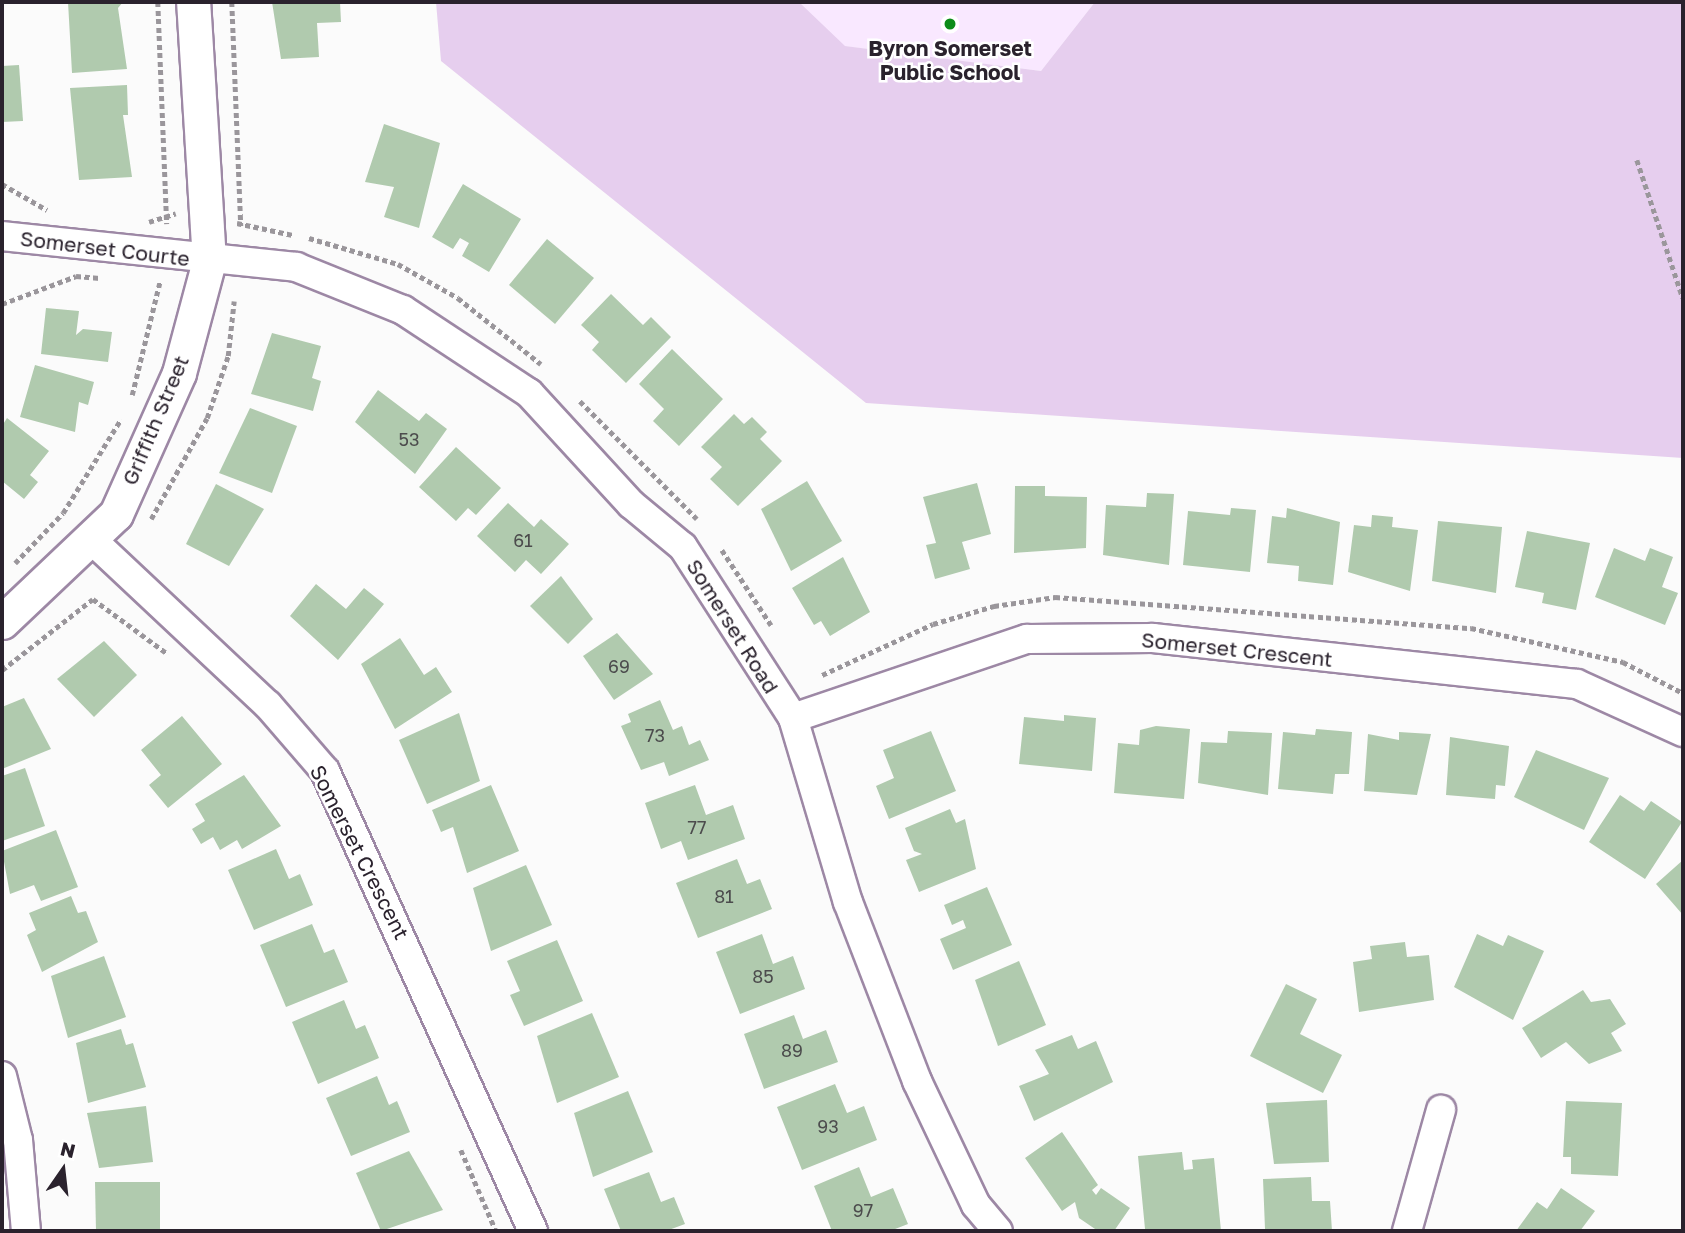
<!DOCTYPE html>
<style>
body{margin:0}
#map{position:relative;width:1685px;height:1233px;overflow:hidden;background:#fbfbfb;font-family:"Golos Text",sans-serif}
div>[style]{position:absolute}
.built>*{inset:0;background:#f9e8ff}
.green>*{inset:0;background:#e6ceee}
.building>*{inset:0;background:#b0caae}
.path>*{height:4.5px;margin-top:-2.25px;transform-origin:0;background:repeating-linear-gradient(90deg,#9a969b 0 5px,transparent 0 8.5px)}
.roads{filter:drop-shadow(2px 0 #9d88a5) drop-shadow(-2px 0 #9d88a5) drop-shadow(0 2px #9d88a5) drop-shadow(0 -2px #9d88a5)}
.minor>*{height:28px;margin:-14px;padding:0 14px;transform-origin:14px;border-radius:14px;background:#fff}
.tertiary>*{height:33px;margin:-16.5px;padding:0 16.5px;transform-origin:16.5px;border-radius:16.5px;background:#fff}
.dots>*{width:19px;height:19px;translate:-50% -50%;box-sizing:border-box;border:4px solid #fff;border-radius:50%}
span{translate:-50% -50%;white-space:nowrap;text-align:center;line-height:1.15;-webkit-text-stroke:5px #fff;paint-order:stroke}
.number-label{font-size:18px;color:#4c4c4d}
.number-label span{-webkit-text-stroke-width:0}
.poi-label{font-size:21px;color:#2a222d;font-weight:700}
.street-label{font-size:21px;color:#2a222d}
.frame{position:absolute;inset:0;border:4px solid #2a222d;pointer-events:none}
.north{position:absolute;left:28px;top:1135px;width:70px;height:70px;-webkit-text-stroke:5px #fff;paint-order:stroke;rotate:14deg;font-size:19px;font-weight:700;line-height:28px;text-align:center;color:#2a222d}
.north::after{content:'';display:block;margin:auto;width:24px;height:32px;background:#2a222d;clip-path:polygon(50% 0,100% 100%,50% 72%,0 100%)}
</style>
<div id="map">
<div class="built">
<div style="clip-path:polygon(799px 2px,1095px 2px,1041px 71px,844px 46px)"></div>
</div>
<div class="green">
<div style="clip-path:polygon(436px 2px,799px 2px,845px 46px,1041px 71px,1095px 2px,1683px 2px,1683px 458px,866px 403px,441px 61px)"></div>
</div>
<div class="building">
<div style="clip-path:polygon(68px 2px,123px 2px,118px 8px,127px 69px,72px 73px)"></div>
<div style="clip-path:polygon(272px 2px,340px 2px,341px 22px,317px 23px,319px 57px,281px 59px)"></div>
<div style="clip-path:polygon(19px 65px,23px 121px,2px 122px,2px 66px)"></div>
<div style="clip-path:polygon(127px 85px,128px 115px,123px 115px,132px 177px,79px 180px,70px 88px)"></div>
<div style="clip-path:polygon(384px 124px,440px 143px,419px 228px,384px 217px,394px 187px,365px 182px)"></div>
<div style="clip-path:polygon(463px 184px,521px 219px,489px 272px,462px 256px,469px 243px,460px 238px,453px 249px,432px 237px)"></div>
<div style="clip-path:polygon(547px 239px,594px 278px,555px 324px,509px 285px)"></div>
<div style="clip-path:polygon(611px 294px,643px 325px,651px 317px,671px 337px,626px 383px,592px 350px,599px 342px,581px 325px)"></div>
<div style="clip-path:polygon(46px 308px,79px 311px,76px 335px,83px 329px,112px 332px,108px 362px,41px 354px)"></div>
<div style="clip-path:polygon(272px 333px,321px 346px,312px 378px,321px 381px,313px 411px,251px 394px)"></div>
<div style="clip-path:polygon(672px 349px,723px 399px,679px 446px,653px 421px,664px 409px,639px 384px)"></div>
<div style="clip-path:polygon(35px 365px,94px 382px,88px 405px,79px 402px,75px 432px,20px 417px)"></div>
<div style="clip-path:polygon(378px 390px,419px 421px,426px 413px,447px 429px,415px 474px,355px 422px)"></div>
<div style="clip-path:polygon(250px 408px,297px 426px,272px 493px,219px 473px)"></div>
<div style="clip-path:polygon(734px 414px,744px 424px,752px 417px,767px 432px,760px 439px,782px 461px,738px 506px,710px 479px,722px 467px,701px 447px)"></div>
<div style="clip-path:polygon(7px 418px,49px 451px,30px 475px,38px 482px,24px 499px,2px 481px,2px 426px)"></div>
<div style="clip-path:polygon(456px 447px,501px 488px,476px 515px,468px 508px,456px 521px,419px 487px)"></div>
<div style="clip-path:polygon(807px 481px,842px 541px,791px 571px,761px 509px)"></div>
<div style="clip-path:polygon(977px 483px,991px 534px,962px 542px,970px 569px,935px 579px,926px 545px,936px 543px,923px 497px)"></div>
<div style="clip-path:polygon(216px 484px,264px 509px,229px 566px,186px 544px)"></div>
<div style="clip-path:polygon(1015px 486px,1045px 486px,1045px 496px,1087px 497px,1086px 548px,1014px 553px)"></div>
<div style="clip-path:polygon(1147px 493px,1174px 494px,1169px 565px,1103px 555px,1106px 505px,1146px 507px)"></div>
<div style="clip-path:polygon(508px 503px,534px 527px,541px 519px,569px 544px,541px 574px,526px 560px,515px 572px,477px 536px)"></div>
<div style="clip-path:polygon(1231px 508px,1256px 510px,1250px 572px,1183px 565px,1188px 511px,1230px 515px)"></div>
<div style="clip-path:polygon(1287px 508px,1340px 522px,1333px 585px,1298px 581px,1299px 566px,1267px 563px,1272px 516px,1286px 518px)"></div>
<div style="clip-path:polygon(1372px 515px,1393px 517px,1392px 527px,1418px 530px,1410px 591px,1348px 572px,1354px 525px,1371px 527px)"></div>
<div style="clip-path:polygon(1438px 521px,1502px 527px,1496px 593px,1432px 581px)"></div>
<div style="clip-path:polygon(1527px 531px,1590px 543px,1576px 610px,1542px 603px,1544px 593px,1515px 587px)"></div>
<div style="clip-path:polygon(1614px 548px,1645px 561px,1650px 548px,1673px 557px,1662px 587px,1678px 593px,1665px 625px,1595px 597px)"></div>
<div style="clip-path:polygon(843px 557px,870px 612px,830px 636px,821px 621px,814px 625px,792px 588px)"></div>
<div style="clip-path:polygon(561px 576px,593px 619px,568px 644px,530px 606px)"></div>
<div style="clip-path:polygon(316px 584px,346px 609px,364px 588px,384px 604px,338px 660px,290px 616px)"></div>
<div style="clip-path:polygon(617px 633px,653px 674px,614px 700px,583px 656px)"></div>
<div style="clip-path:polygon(400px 638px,424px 675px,436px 667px,452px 692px,395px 729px,361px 664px)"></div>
<div style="clip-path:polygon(104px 641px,137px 675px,94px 717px,57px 679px)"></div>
<div style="clip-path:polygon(24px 698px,51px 749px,2px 769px,2px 707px)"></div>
<div style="clip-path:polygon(660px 700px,673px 730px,682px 726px,689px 745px,700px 740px,709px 760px,669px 776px,664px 762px,641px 770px,621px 726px,631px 722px,628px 714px)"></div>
<div style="clip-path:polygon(459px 713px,480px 781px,427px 804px,399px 740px)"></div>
<div style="clip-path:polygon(1064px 715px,1096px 718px,1092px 771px,1019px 764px,1024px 717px,1064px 721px)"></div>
<div style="clip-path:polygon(182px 716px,222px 764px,168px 808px,149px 785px,161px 775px,141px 750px)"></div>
<div style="clip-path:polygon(1156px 726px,1190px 729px,1184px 799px,1114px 793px,1118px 743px,1139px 745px,1140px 730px)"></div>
<div style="clip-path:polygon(1316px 729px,1352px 732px,1349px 774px,1335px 774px,1333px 794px,1278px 789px,1283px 732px,1315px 735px)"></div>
<div style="clip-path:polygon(931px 731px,956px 791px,889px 819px,876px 786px,894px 778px,883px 750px)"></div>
<div style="clip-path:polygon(1228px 731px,1272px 733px,1268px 795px,1198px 783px,1201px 742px,1227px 743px)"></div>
<div style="clip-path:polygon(1399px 732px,1431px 734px,1417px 795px,1364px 791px,1368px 734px,1399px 740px)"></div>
<div style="clip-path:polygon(1450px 737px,1509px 746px,1505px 786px,1496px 785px,1495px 799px,1446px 795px)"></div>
<div style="clip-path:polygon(1536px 750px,1609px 778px,1584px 830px,1514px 797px)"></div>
<div style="clip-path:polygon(25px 768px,45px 826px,2px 841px,2px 776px)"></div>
<div style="clip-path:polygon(244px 775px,281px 826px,242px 849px,237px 840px,220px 850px,213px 837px,201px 844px,192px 829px,205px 821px,195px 804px)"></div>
<div style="clip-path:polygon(491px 785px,519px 851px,467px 873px,453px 827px,441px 832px,432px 810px)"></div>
<div style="clip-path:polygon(695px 785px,706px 815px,733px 805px,745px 839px,688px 860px,681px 841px,661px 849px,645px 803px)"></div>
<div style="clip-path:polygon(1620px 795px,1644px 811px,1651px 801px,1682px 822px,1645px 879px,1589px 842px)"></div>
<div style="clip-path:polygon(950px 809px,956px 823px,965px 819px,976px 869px,919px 892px,906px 860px,922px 854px,914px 851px,905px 828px)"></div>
<div style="clip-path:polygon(56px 830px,78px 887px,41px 901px,34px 885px,10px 894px,2px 851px)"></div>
<div style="clip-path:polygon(276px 849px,289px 879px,300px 874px,313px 905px,254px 930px,228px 870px)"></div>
<div style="clip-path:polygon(737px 859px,747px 884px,760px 879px,772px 909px,698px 938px,676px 883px)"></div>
<div style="clip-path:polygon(1683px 860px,1683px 915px,1656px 884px)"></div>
<div style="clip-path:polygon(526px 865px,552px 925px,491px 951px,473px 888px)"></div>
<div style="clip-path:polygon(987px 887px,1012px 945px,953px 970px,940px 939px,966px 928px,963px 920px,952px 925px,944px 905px)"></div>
<div style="clip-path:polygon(71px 896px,78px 913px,86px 911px,98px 942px,42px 972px,27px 935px,36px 930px,29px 913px)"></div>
<div style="clip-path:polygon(312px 924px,324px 953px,334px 949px,348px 982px,286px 1007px,260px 945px)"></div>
<div style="clip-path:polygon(762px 934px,773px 964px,793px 956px,805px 989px,740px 1014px,716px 952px)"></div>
<div style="clip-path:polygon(1477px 934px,1503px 946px,1508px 935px,1544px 951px,1513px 1020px,1454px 987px)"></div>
<div style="clip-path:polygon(557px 940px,583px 1001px,524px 1026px,510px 995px,520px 991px,507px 961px)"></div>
<div style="clip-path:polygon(1405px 942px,1407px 957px,1429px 955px,1434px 1000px,1359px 1012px,1353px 962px,1372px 959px,1370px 946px)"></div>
<div style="clip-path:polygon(104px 956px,126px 1017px,68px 1038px,51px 976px)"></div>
<div style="clip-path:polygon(1019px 961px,1046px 1025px,998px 1046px,975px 980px)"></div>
<div style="clip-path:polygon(1286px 984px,1317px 999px,1300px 1034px,1342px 1055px,1323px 1093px,1250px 1056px)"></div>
<div style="clip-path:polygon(1583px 990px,1591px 1002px,1610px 999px,1626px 1024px,1611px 1033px,1622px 1051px,1589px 1064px,1566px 1042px,1541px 1058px,1522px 1028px)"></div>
<div style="clip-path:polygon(344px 1000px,356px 1029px,365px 1025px,379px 1058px,318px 1084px,292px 1022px)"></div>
<div style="clip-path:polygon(592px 1013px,619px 1077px,557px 1103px,537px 1036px)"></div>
<div style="clip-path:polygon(794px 1015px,803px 1039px,826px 1030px,838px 1062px,764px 1089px,744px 1034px)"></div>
<div style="clip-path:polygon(121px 1029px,126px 1045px,133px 1043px,146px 1087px,88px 1103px,76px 1043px)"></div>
<div style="clip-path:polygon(1072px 1035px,1078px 1049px,1096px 1041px,1113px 1082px,1034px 1121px,1019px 1086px,1049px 1074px,1035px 1050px)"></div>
<div style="clip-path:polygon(377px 1076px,389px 1105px,397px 1101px,410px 1132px,351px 1156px,326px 1098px)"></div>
<div style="clip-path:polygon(835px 1084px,847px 1113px,864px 1106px,877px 1140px,802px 1170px,777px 1107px)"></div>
<div style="clip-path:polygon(628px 1091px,653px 1152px,593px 1177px,574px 1113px)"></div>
<div style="clip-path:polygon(1327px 1100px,1329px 1162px,1274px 1164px,1266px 1103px)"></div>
<div style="clip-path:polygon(1566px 1101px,1622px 1103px,1618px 1176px,1571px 1174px,1571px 1157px,1563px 1157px)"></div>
<div style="clip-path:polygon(146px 1106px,153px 1162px,99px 1168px,87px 1113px)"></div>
<div style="clip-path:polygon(1062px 1132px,1098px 1185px,1092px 1190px,1096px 1195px,1101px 1188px,1130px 1208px,1114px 1231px,1098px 1231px,1079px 1218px,1075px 1202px,1062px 1211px,1025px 1158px)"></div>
<div style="clip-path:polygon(409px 1151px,443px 1210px,381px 1231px,356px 1173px)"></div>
<div style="clip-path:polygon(1182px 1152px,1184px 1170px,1193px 1169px,1192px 1160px,1214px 1158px,1221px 1231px,1145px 1229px,1138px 1156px)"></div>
<div style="clip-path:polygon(859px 1167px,871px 1197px,893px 1188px,908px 1224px,890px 1231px,832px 1231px,814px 1186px)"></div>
<div style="clip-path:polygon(649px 1172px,661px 1202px,674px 1197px,685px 1224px,666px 1231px,621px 1231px,604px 1189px)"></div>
<div style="clip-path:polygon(1311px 1177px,1312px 1201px,1330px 1201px,1332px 1231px,1265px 1229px,1263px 1179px)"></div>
<div style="clip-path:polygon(95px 1182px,160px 1182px,160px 1231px,96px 1231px)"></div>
<div style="clip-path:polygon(1561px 1188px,1595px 1211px,1580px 1231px,1516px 1231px,1537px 1202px,1547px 1209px)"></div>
</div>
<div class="path">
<div style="left:158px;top:2px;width:222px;rotate:87.7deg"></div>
<div style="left:232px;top:2px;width:224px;rotate:87.7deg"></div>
<div style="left:1637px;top:160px;width:145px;rotate:71.6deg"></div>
<div style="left:2px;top:184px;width:52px;rotate:30deg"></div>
<div style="left:149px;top:222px;width:28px;rotate:-18deg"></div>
<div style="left:237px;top:223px;width:57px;rotate:12.1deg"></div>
<div style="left:309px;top:238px;width:93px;rotate:16.3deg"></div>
<div style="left:398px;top:264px;width:69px;rotate:29.5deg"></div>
<div style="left:458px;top:298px;width:106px;rotate:38.5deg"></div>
<div style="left:2px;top:304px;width:79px;rotate:-20.7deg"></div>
<div style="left:76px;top:276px;width:24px;rotate:5deg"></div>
<div style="left:132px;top:395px;width:117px;rotate:-76.2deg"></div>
<div style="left:580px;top:401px;width:166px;rotate:45.2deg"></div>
<div style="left:151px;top:519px;width:115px;rotate:-61deg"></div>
<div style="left:207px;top:418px;width:65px;rotate:-71.3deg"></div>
<div style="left:228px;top:356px;width:55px;rotate:-83.8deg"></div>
<div style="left:722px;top:550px;width:90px;rotate:56.8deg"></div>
<div style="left:15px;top:563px;width:69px;rotate:-46.2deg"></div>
<div style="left:63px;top:513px;width:110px;rotate:-58.3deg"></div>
<div style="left:2px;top:670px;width:115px;rotate:-38deg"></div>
<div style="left:93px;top:599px;width:93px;rotate:36.3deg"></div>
<div style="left:822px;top:675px;width:122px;rotate:-24.7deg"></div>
<div style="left:933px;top:624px;width:64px;rotate:-16.4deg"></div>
<div style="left:994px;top:606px;width:62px;rotate:-8.4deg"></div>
<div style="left:1055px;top:597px;width:417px;rotate:4.3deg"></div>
<div style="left:1471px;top:628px;width:156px;rotate:12.6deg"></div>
<div style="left:1623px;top:662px;width:68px;rotate:27.3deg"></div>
<div style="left:461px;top:1150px;width:88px;rotate:66.6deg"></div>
</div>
<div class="roads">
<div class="minor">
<div style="left:2px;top:236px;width:296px;rotate:6deg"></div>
<div style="left:296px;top:267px;width:115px;rotate:21.9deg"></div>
<div style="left:403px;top:310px;width:151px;rotate:33.4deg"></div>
<div style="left:529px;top:393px;width:151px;rotate:47.4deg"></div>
<div style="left:631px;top:504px;width:67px;rotate:39.6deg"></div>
<div style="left:683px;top:547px;width:203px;rotate:57.2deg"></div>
<div style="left:793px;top:718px;width:192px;rotate:73.4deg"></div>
<div style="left:848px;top:902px;width:192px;rotate:68.9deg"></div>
<div style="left:917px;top:1081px;width:137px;rotate:64.6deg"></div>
<div style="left:976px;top:1205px;width:34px;rotate:50deg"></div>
<div style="left:91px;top:539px;width:243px;rotate:43.2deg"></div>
<div style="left:268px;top:705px;width:87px;rotate:49.2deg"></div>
<div style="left:325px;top:771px;width:505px;rotate:65.67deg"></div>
<div style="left:793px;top:718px;width:247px;rotate:-18.7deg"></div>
<div style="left:1027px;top:639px;width:126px;rotate:-0.5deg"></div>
<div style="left:1153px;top:638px;width:426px;rotate:6.2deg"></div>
<div style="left:1577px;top:684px;width:116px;rotate:24.4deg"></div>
<div style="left:2px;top:1076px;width:66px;rotate:76deg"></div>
<div style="left:18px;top:1140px;width:91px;rotate:85deg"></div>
<div style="left:1407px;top:1231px;width:126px;rotate:-74.3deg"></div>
</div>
<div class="tertiary">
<div style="left:2px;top:622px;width:157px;rotate:-43.5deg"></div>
<div style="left:116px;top:514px;width:154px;rotate:-65.9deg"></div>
<div style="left:179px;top:373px;width:116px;rotate:-75deg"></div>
<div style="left:209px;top:261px;width:259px;rotate:-93.5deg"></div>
</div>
</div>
<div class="dots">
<div style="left:950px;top:24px;background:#0b8c18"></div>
</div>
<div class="number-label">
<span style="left:409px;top:439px">53</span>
<span style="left:523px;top:540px">61</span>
<span style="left:619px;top:666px">69</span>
<span style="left:655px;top:735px">73</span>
<span style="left:697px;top:827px">77</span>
<span style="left:724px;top:896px">81</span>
<span style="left:763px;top:976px">85</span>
<span style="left:792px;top:1050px">89</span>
<span style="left:828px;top:1126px">93</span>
<span style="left:863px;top:1210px">97</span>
</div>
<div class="poi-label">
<span style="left:950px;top:60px">Byron Somerset<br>Public School</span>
</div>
<div class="street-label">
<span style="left:105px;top:248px;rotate:7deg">Somerset Courte</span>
<span style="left:155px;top:420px;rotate:-67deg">Griffith Street</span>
<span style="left:733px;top:626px;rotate:58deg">Somerset Road</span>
<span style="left:1237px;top:649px;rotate:6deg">Somerset Crescent</span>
<span style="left:360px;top:852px;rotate:63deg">Somerset Crescent</span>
</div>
<div class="frame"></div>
<div class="north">N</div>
</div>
